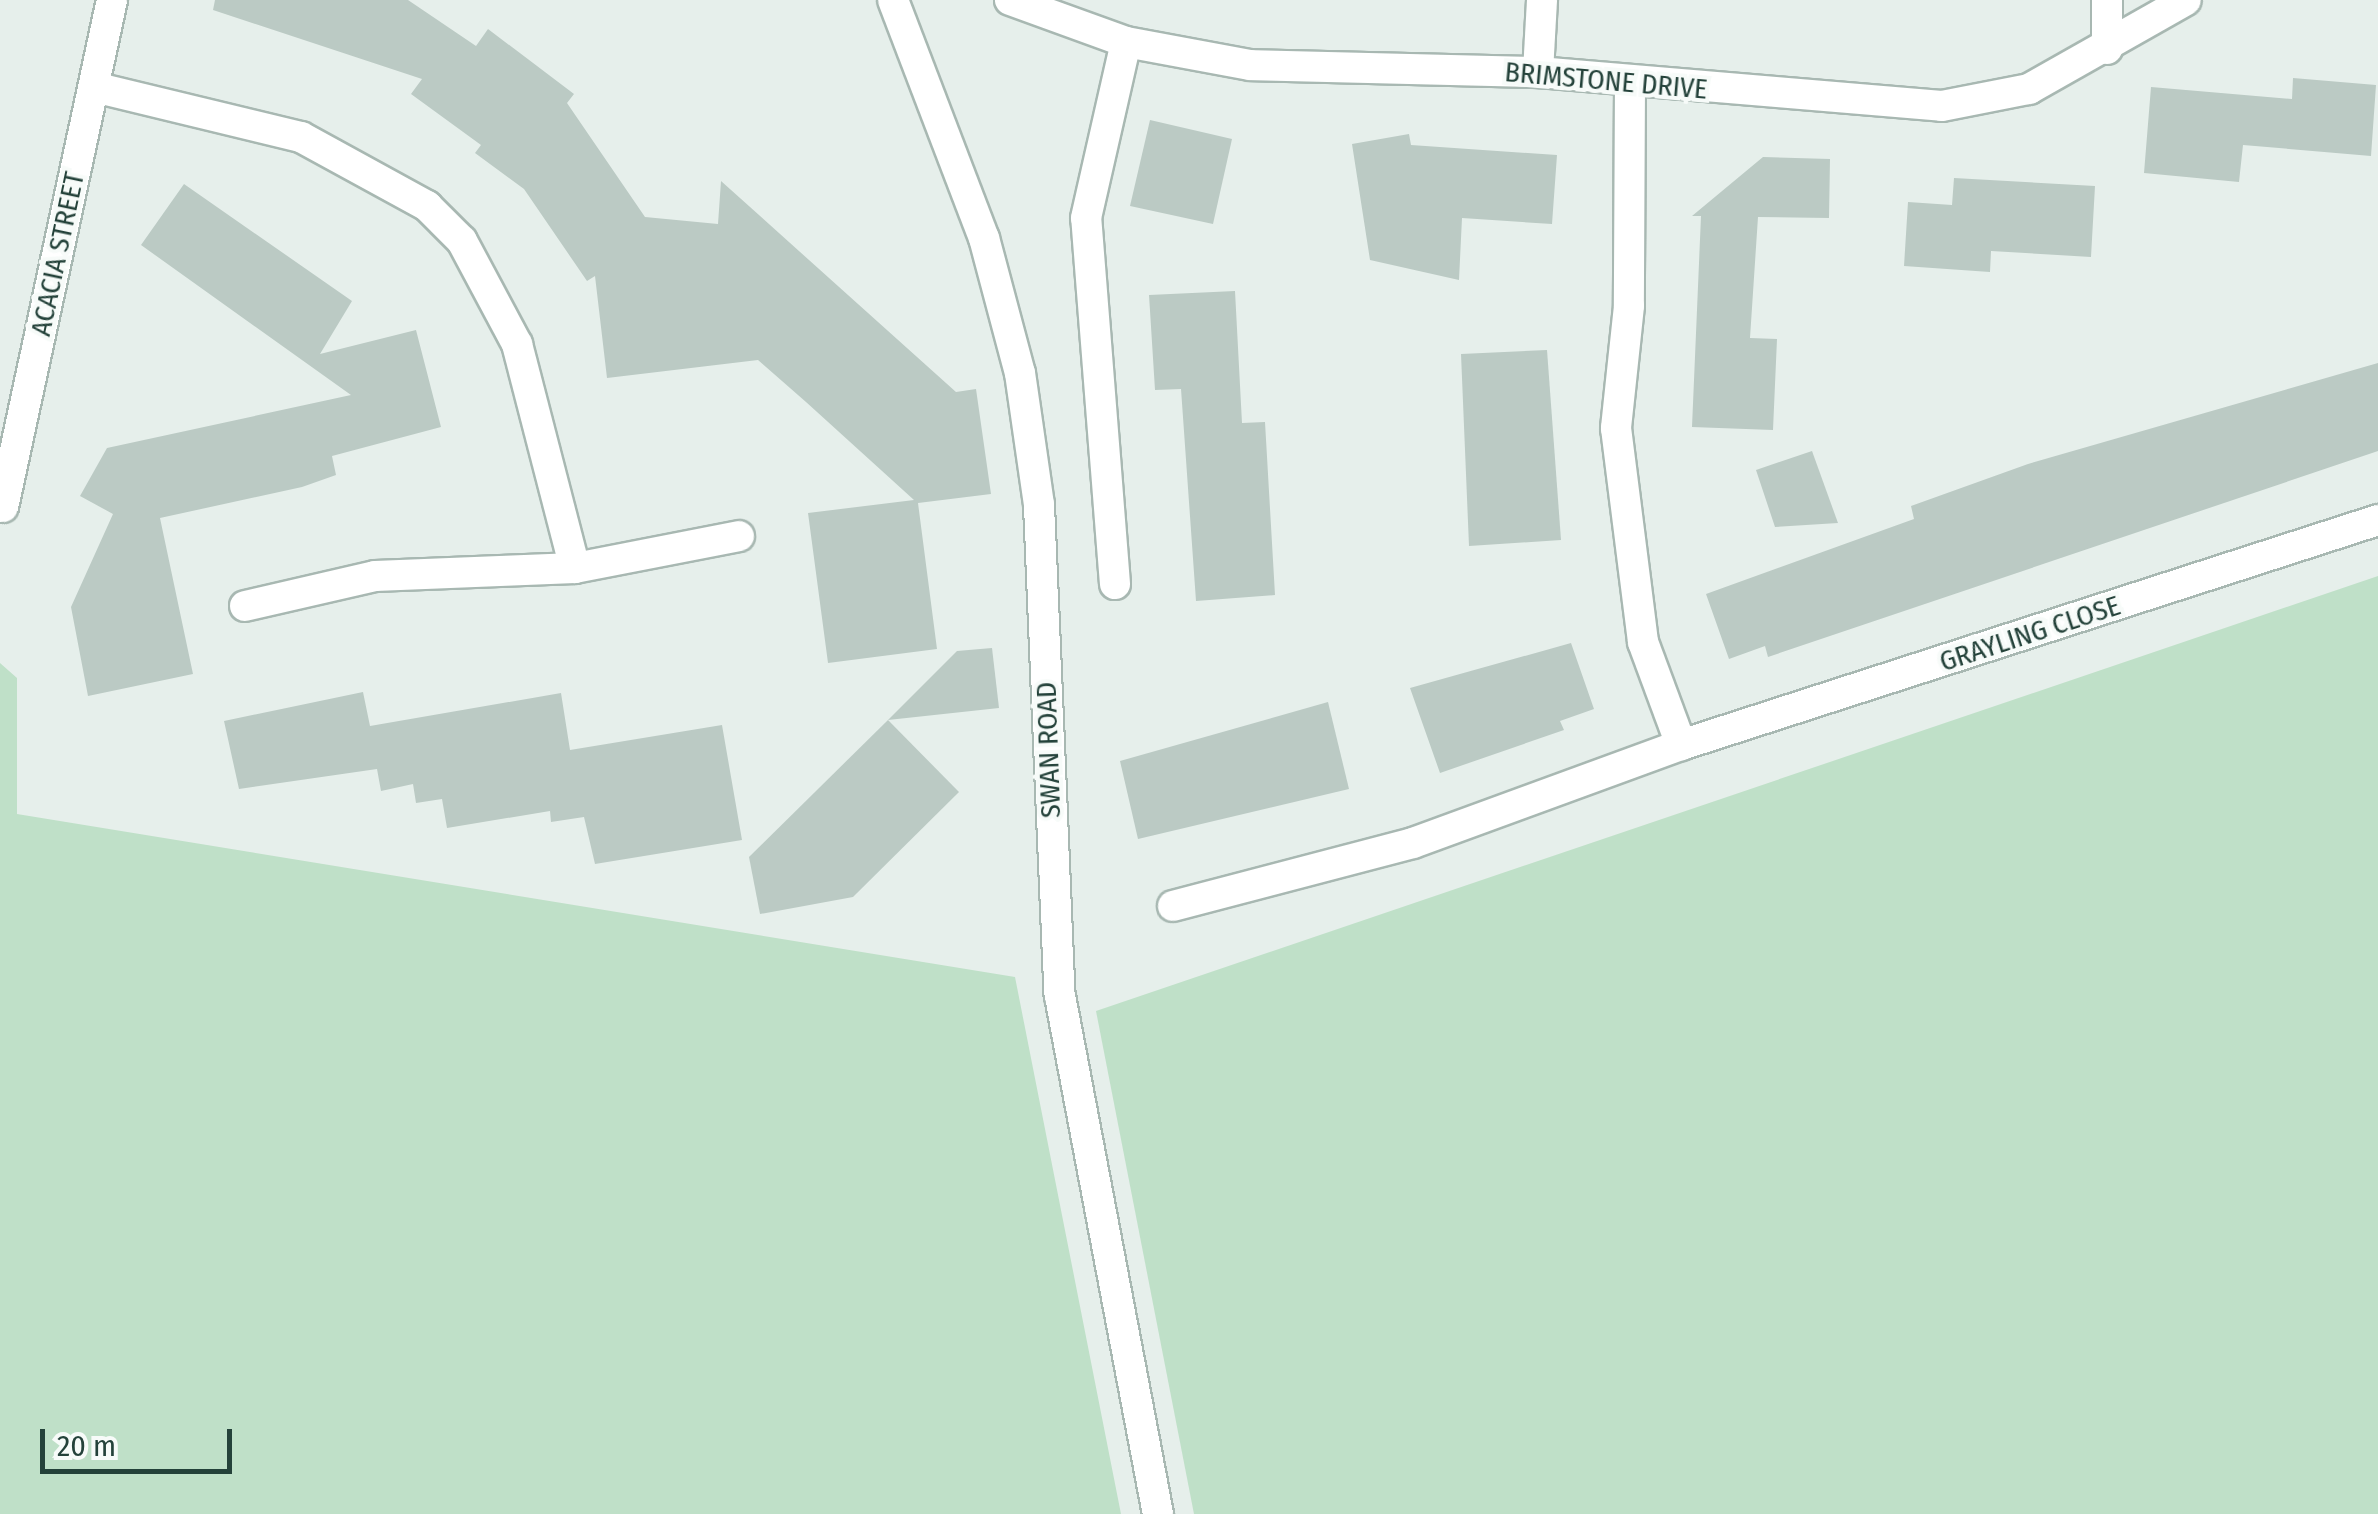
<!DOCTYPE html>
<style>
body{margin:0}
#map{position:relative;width:2378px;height:1514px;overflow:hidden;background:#e6efeb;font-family:"Fira Sans Condensed",sans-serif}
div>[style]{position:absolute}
.green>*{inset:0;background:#bfe0c8}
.building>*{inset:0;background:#bbcac4}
.roads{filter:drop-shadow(2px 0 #a8b8b2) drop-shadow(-2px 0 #a8b8b2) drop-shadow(0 2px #a8b8b2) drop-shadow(0 -2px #a8b8b2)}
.lane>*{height:30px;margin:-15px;padding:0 15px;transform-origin:15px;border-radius:15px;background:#fff}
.street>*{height:30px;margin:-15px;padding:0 15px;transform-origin:15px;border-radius:15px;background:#fff}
span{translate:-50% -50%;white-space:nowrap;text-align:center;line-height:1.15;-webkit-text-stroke:8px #f7fbf9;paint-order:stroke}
.street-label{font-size:28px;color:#24423a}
.scale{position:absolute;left:40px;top:1429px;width:192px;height:45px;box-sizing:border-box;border:5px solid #24423a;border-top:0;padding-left:12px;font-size:30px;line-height:35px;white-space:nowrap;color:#24423a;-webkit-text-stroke:8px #f7fbf9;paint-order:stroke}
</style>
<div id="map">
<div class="green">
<div style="clip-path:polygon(2378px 576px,2378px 1514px,1194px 1514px,1096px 1011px)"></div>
<div style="clip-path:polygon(0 663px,17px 678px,17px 814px,1015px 977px,1121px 1514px,0 1514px)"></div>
</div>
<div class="building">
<div style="clip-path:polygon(215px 0,408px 0,476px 46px,488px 29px,574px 94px,567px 103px,645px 217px,718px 224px,721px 181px,956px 392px,976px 389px,991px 494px,918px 503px,937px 649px,828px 663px,808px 513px,914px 500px,806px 402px,758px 360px,607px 378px,595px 276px,587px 281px,524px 189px,475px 153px,481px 145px,411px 94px,422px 79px,213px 10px)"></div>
<div style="clip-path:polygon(2293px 78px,2376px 85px,2371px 156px,2243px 145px,2239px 182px,2144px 173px,2151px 87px,2292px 99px)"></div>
<div style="clip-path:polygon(1150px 120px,1232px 139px,1213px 224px,1130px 206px)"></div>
<div style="clip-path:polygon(1409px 134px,1411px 145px,1557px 155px,1552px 224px,1462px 218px,1459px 280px,1370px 260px,1352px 144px)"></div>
<div style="clip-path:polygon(1763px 157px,1830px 159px,1829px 218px,1758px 217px,1750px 338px,1777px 339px,1773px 430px,1692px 427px,1701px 216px,1692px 216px)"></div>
<div style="clip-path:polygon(1954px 178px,2095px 186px,2091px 257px,1991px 251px,1990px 272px,1904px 266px,1908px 202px,1952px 205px)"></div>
<div style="clip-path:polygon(184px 184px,352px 301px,320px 354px,416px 330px,441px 427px,332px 456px,336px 475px,302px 487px,160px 518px,193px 674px,88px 696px,71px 607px,113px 514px,80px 496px,107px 448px,351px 395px,141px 245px)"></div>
<div style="clip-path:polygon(1235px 291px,1242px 423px,1265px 422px,1275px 595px,1196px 601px,1181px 389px,1155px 390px,1149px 295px)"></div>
<div style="clip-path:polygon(1547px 350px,1561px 540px,1469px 546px,1461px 354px)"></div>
<div style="clip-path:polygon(2378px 363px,2378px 451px,1768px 657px,1765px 646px,1729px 659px,1706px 594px,1914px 519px,1911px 506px,2028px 464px)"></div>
<div style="clip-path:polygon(1812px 451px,1838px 523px,1775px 527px,1756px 470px)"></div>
<div style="clip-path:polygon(1571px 643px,1594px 709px,1560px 721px,1564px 730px,1440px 773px,1410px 688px)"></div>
<div style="clip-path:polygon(992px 648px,999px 708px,888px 720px,957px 651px)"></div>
<div style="clip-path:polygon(363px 692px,370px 726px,561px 693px,570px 750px,722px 725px,742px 840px,595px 864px,584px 817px,551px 822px,550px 811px,447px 828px,442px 799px,416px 803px,413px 784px,381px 791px,377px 769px,239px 789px,224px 721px)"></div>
<div style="clip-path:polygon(1328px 702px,1349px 789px,1138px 839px,1120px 761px)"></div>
<div style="clip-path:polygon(888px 720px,959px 792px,853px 897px,760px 914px,749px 857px)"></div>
</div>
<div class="roads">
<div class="lane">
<div style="left:2107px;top:0;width:49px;rotate:90deg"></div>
<div style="left:1538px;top:72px;width:72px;rotate:-86.8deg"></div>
<div style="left:1115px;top:584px;width:367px;rotate:-94.5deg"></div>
<div style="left:1086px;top:218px;width:180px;rotate:-77.2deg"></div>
</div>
<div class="street">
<div style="left:893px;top:0;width:255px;rotate:69.1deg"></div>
<div style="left:984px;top:238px;width:140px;rotate:75.1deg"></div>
<div style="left:1020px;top:373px;width:133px;rotate:81.8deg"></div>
<div style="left:1039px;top:505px;width:491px;rotate:87.6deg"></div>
<div style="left:1060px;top:996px;width:527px;rotate:79.29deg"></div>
<div style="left:1010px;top:0;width:123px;rotate:19.9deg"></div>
<div style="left:1126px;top:42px;width:126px;rotate:10.5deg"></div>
<div style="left:1250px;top:65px;width:288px;rotate:1.4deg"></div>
<div style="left:1538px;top:72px;width:405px;rotate:4.8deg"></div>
<div style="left:1942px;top:106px;width:89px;rotate:-11.1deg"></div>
<div style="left:2029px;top:89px;width:180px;rotate:-29.5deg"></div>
<div style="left:1630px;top:85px;width:221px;rotate:90.3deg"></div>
<div style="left:1629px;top:306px;width:123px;rotate:96.1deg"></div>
<div style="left:1616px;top:428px;width:216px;rotate:82.8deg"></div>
<div style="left:1643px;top:642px;width:110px;rotate:69.7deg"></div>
<div style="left:94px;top:87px;width:213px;rotate:13.6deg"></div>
<div style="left:301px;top:137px;width:144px;rotate:28.7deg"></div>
<div style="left:427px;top:206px;width:49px;rotate:45deg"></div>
<div style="left:462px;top:241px;width:117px;rotate:61.9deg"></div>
<div style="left:517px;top:344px;width:231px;rotate:75.5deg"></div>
<div style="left:3px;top:507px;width:519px;rotate:-77.87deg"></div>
<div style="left:245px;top:606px;width:133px;rotate:-13deg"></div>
<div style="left:375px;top:576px;width:200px;rotate:-2.3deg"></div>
<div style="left:575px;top:568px;width:167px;rotate:-11deg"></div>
<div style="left:1173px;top:906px;width:248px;rotate:-14.7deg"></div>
<div style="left:1413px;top:843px;width:285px;rotate:-20.1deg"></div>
<div style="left:1681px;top:745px;width:732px;rotate:-17.89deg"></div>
</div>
</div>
<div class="street-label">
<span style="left:1606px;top:81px;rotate:5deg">BRIMSTONE DRIVE</span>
<span style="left:58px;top:254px;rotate:-78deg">ACACIA STREET</span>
<span style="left:2030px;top:634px;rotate:-18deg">GRAYLING CLOSE</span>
<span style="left:1049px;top:750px;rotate:-92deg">SWAN ROAD</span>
</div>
<div class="scale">20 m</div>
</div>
